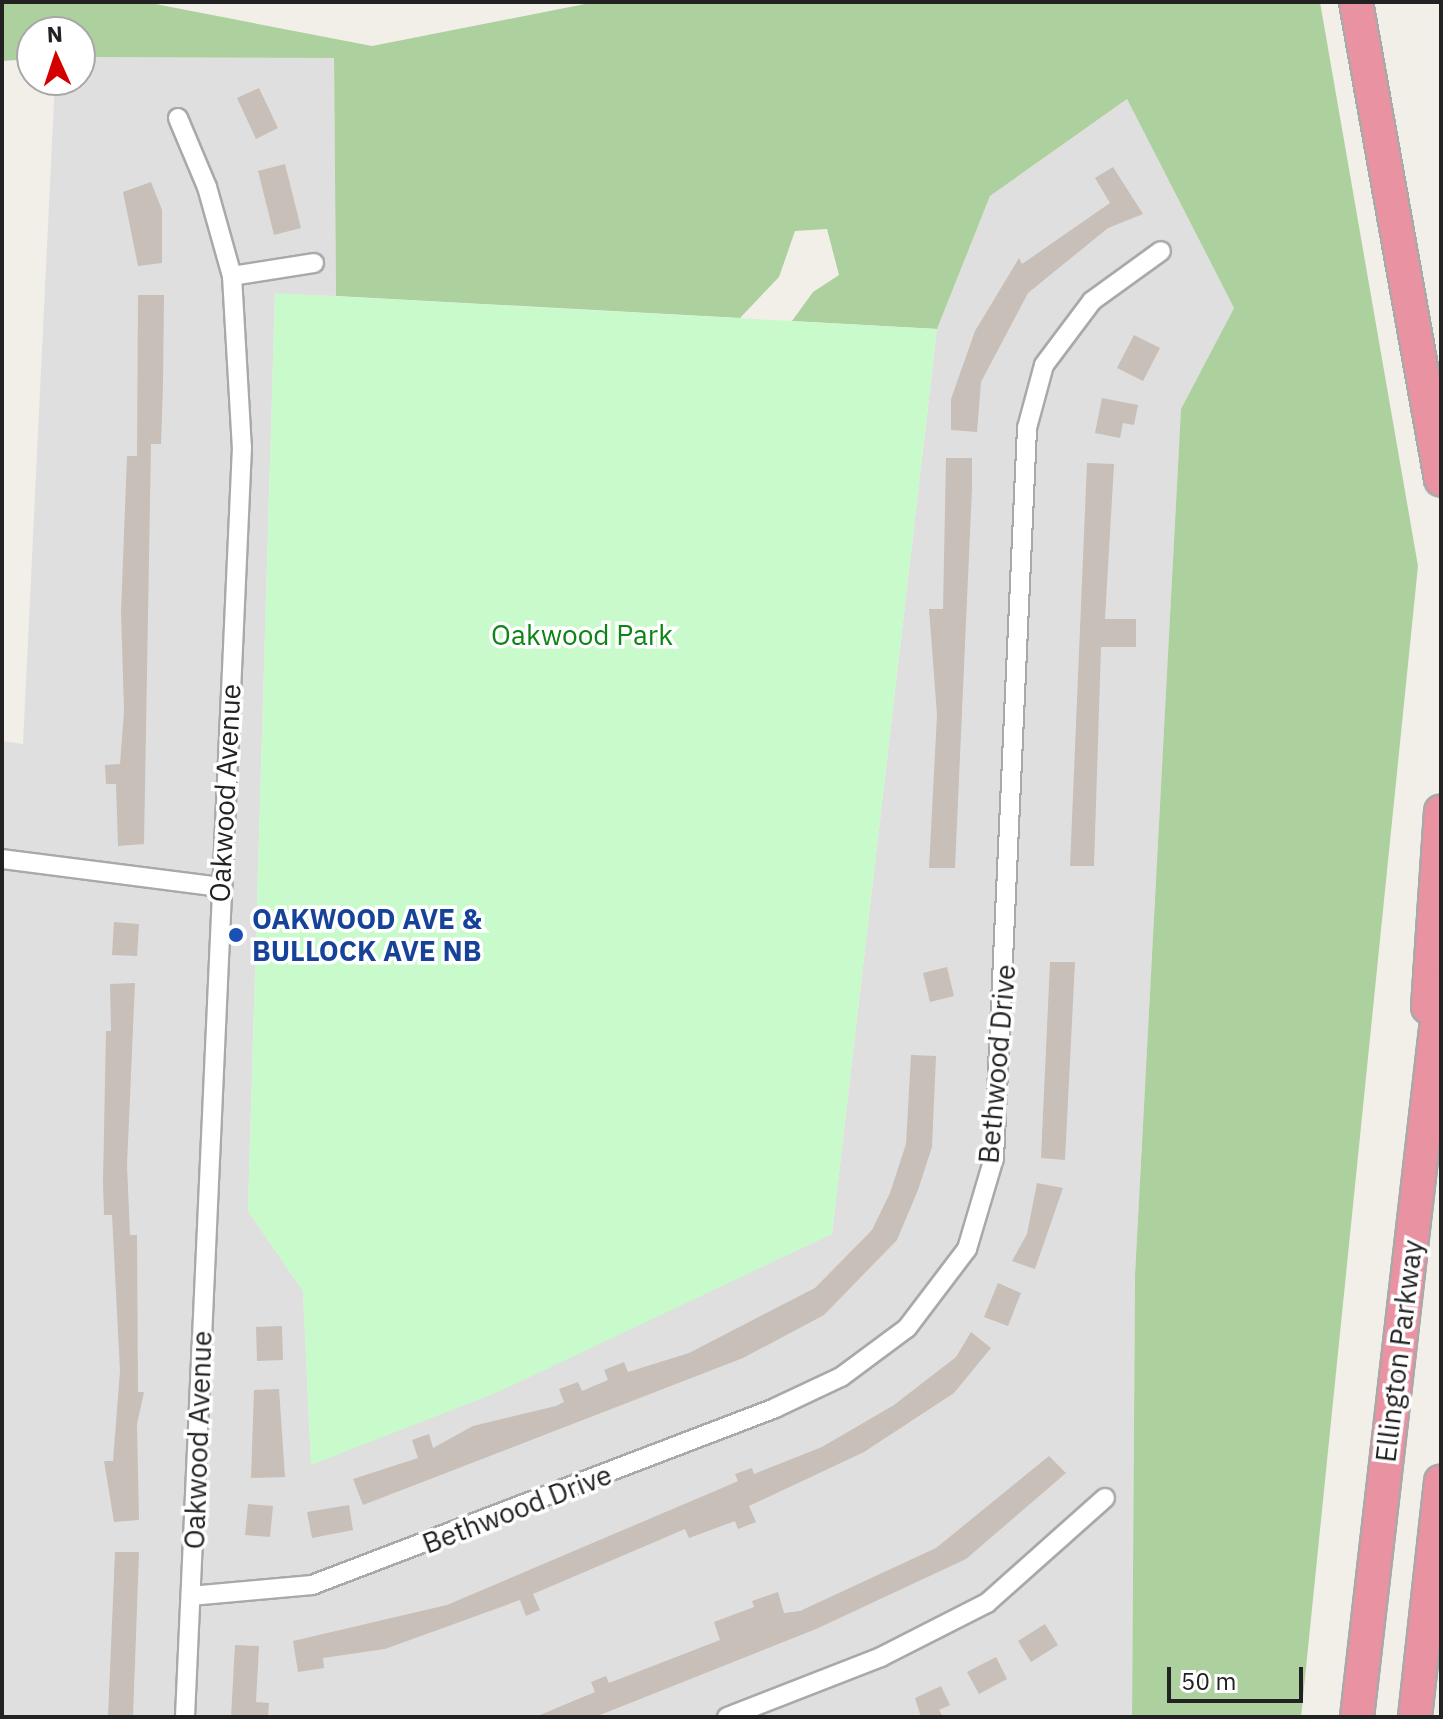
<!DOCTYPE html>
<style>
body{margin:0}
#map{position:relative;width:1443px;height:1719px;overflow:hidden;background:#f2efe9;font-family:"IBM Plex Sans",sans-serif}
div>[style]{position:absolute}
.residential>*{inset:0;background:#e0dfdf}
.forest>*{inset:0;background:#add19e}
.park>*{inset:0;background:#c8facc}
.building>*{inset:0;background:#c7bfb8}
.roads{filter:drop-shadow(2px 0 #a9a9a9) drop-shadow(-2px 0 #a9a9a9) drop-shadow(0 2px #a9a9a9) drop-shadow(0 -2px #a9a9a9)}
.minor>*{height:18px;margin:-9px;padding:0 9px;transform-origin:9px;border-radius:9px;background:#fff}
.motorway>*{height:32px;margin:-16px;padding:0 16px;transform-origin:16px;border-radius:16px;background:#e892a2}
.dots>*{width:22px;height:22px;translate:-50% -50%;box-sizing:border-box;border:4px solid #fff;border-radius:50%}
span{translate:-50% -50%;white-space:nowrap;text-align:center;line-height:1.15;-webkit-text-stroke:7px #fff;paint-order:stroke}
.park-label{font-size:28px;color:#0c8416}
.street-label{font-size:28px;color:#222}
.transit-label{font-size:28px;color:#164399;font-weight:700}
.left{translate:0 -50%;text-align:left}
.frame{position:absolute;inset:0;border:4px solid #222;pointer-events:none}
.north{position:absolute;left:16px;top:16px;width:80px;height:80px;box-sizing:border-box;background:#fff;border:2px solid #a7a7a7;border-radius:50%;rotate:357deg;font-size:22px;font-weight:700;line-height:32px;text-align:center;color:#222}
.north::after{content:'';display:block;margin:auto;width:28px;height:36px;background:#d40000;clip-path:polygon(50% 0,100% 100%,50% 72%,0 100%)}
.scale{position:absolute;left:1167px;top:1667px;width:136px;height:36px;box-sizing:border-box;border:4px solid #222;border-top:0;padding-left:10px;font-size:24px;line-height:28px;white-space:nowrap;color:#222;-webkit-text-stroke:6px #fff;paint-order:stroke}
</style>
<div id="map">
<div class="residential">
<div style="clip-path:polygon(80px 57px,334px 58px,336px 296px,275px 294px,248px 1211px,303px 1291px,311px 1465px,832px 1234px,937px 329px,990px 196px,1127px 99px,1234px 308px,1181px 409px,1135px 1275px,1132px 1717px,2px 1717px,2px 741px,23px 744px,55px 80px,80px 80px)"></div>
</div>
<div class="forest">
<div style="clip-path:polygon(2px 2px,145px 2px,372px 46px,595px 2px,1320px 2px,1418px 566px,1301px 1717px,1132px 1717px,1135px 1275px,1181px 409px,1234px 308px,1127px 99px,990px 196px,937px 329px,792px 321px,813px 292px,839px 275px,827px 229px,795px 231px,779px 277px,740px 318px,336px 296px,334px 58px,80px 57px,80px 32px,32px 32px,32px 59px,2px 61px)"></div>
</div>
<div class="park">
<div style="clip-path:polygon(275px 293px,937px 329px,832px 1234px,498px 1392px,311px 1465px,303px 1291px,248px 1211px)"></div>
</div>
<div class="building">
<div style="clip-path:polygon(259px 88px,278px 128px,256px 139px,237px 98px)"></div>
<div style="clip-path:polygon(285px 164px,301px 228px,274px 235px,258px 171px)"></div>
<div style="clip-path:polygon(1113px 167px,1143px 214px,1108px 228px,1028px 293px,981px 382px,977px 432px,951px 430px,951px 399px,975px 331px,1019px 258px,1022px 264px,1110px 203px,1095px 178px)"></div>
<div style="clip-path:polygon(151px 182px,162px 210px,162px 263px,138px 266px,123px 192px)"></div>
<div style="clip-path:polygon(138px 295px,164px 295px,163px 384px,161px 444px,151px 444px,144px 844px,118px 846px,116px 784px,106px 784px,105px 765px,120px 764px,124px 711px,121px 612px,127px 456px,137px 456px)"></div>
<div style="clip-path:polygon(1134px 335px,1160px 348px,1143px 381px,1117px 368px)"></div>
<div style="clip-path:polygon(1102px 398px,1138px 405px,1134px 425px,1123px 423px,1120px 438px,1095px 433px)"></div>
<div style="clip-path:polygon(946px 458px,972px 458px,972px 488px,955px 868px,929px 868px,937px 715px,929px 609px,943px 609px)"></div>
<div style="clip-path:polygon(1087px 463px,1114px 464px,1105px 619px,1136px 619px,1136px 647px,1101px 647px,1094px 866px,1070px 866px)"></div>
<div style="clip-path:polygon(114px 922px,139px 924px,137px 956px,112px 955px)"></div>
<div style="clip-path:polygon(1050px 962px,1075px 962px,1065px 1160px,1041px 1158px)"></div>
<div style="clip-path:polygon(947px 967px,954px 996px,930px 1002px,923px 973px)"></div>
<div style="clip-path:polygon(135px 983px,127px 1165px,130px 1235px,137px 1235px,138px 1392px,144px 1392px,137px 1424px,139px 1520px,114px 1522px,104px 1461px,113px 1461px,120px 1371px,112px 1215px,104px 1215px,103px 1182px,106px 1031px,111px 1031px,110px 984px)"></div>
<div style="clip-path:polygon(911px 1055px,936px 1056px,932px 1147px,918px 1190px,897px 1240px,824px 1315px,743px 1358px,363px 1505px,353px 1479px,418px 1458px,412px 1440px,429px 1434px,433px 1448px,473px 1426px,556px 1406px,564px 1402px,559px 1389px,578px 1382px,582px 1391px,608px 1380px,604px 1370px,624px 1362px,628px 1372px,689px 1353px,815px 1288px,872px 1230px,890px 1193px,906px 1144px)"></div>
<div style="clip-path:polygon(1037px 1183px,1063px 1188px,1035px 1269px,1012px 1261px,1027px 1234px)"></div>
<div style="clip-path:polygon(998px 1283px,1021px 1293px,1008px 1326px,984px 1317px)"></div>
<div style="clip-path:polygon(282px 1326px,283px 1360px,257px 1361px,256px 1327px)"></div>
<div style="clip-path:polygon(971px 1332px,991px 1348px,954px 1393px,864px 1452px,749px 1506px,756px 1522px,738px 1529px,735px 1521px,689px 1538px,685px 1529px,533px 1594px,540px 1610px,526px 1616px,520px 1600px,385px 1649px,323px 1658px,324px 1668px,298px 1672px,293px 1641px,447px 1605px,722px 1488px,738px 1481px,735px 1474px,752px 1468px,754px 1474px,822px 1447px,894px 1405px,956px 1357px)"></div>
<div style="clip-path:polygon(279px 1389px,285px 1477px,251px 1478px,254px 1390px)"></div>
<div style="clip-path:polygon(1049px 1456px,1066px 1473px,966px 1559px,816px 1629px,595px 1717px,535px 1717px,595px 1692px,591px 1682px,606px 1676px,609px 1683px,720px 1640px,714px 1622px,754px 1607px,752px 1601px,778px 1592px,784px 1613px,800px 1611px,936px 1548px)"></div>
<div style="clip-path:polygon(248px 1504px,273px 1506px,270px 1537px,245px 1535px)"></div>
<div style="clip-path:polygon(349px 1505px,353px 1530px,312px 1538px,307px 1512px)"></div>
<div style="clip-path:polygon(115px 1552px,139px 1552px,133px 1717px,108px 1717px)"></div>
<div style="clip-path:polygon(1045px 1624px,1058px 1645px,1031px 1662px,1018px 1641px)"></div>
<div style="clip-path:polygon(235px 1645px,259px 1646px,256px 1702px,269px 1703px,268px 1717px,231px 1717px)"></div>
<div style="clip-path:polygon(996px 1657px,1007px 1679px,979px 1694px,967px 1672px)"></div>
<div style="clip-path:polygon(941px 1686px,950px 1705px,939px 1710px,943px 1717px,921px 1717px,915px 1698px)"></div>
</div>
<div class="roads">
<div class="minor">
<div style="left:178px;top:118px;width:75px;rotate:67.2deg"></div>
<div style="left:207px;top:187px;width:92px;rotate:74.3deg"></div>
<div style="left:232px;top:276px;width:171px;rotate:86.7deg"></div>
<div style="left:242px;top:447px;width:1271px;rotate:92.57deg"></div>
<div style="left:232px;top:276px;width:83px;rotate:-9deg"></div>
<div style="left:2px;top:859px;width:221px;rotate:7.3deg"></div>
<div style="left:191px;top:1596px;width:121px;rotate:-5.2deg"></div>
<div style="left:312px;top:1585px;width:496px;rotate:-20.9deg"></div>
<div style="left:775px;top:1408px;width:73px;rotate:-25.2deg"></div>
<div style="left:841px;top:1377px;width:82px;rotate:-36.6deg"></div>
<div style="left:907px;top:1328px;width:99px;rotate:-52.8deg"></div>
<div style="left:967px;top:1249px;width:95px;rotate:-73.5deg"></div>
<div style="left:994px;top:1158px;width:731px;rotate:-87.41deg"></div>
<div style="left:1027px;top:428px;width:65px;rotate:-74.9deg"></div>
<div style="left:1044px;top:365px;width:80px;rotate:-53.1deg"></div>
<div style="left:1092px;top:301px;width:85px;rotate:-35.9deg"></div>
<div style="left:727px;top:1717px;width:165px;rotate:-21.3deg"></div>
<div style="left:881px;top:1657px;width:119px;rotate:-27deg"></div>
<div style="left:987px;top:1603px;width:158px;rotate:-41.7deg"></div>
</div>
<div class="motorway">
<div style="left:1356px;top:2px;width:485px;rotate:79.9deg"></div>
<div style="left:1428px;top:1007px;width:196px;rotate:-86.2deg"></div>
<div style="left:1357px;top:1717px;width:737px;rotate:-83.45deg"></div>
<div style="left:1415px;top:1717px;width:237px;rotate:-83.7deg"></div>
</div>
</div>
<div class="dots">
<div style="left:236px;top:935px;background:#1a4fb4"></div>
</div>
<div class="park-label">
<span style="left:582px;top:635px">Oakwood Park</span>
</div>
<div class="street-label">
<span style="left:225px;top:793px;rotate:-87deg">Oakwood Avenue</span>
<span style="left:997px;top:1064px;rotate:-85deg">Bethwood Drive</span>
<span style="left:1399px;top:1351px;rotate:-83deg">Ellington Parkway</span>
<span style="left:198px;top:1440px;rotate:-88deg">Oakwood Avenue</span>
<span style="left:517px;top:1509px;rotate:-21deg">Bethwood Drive</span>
</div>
<div class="transit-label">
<span class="left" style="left:252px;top:935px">OAKWOOD AVE &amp;<br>BULLOCK AVE NB</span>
</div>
<div class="frame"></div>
<div class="north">N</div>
<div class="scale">50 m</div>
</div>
